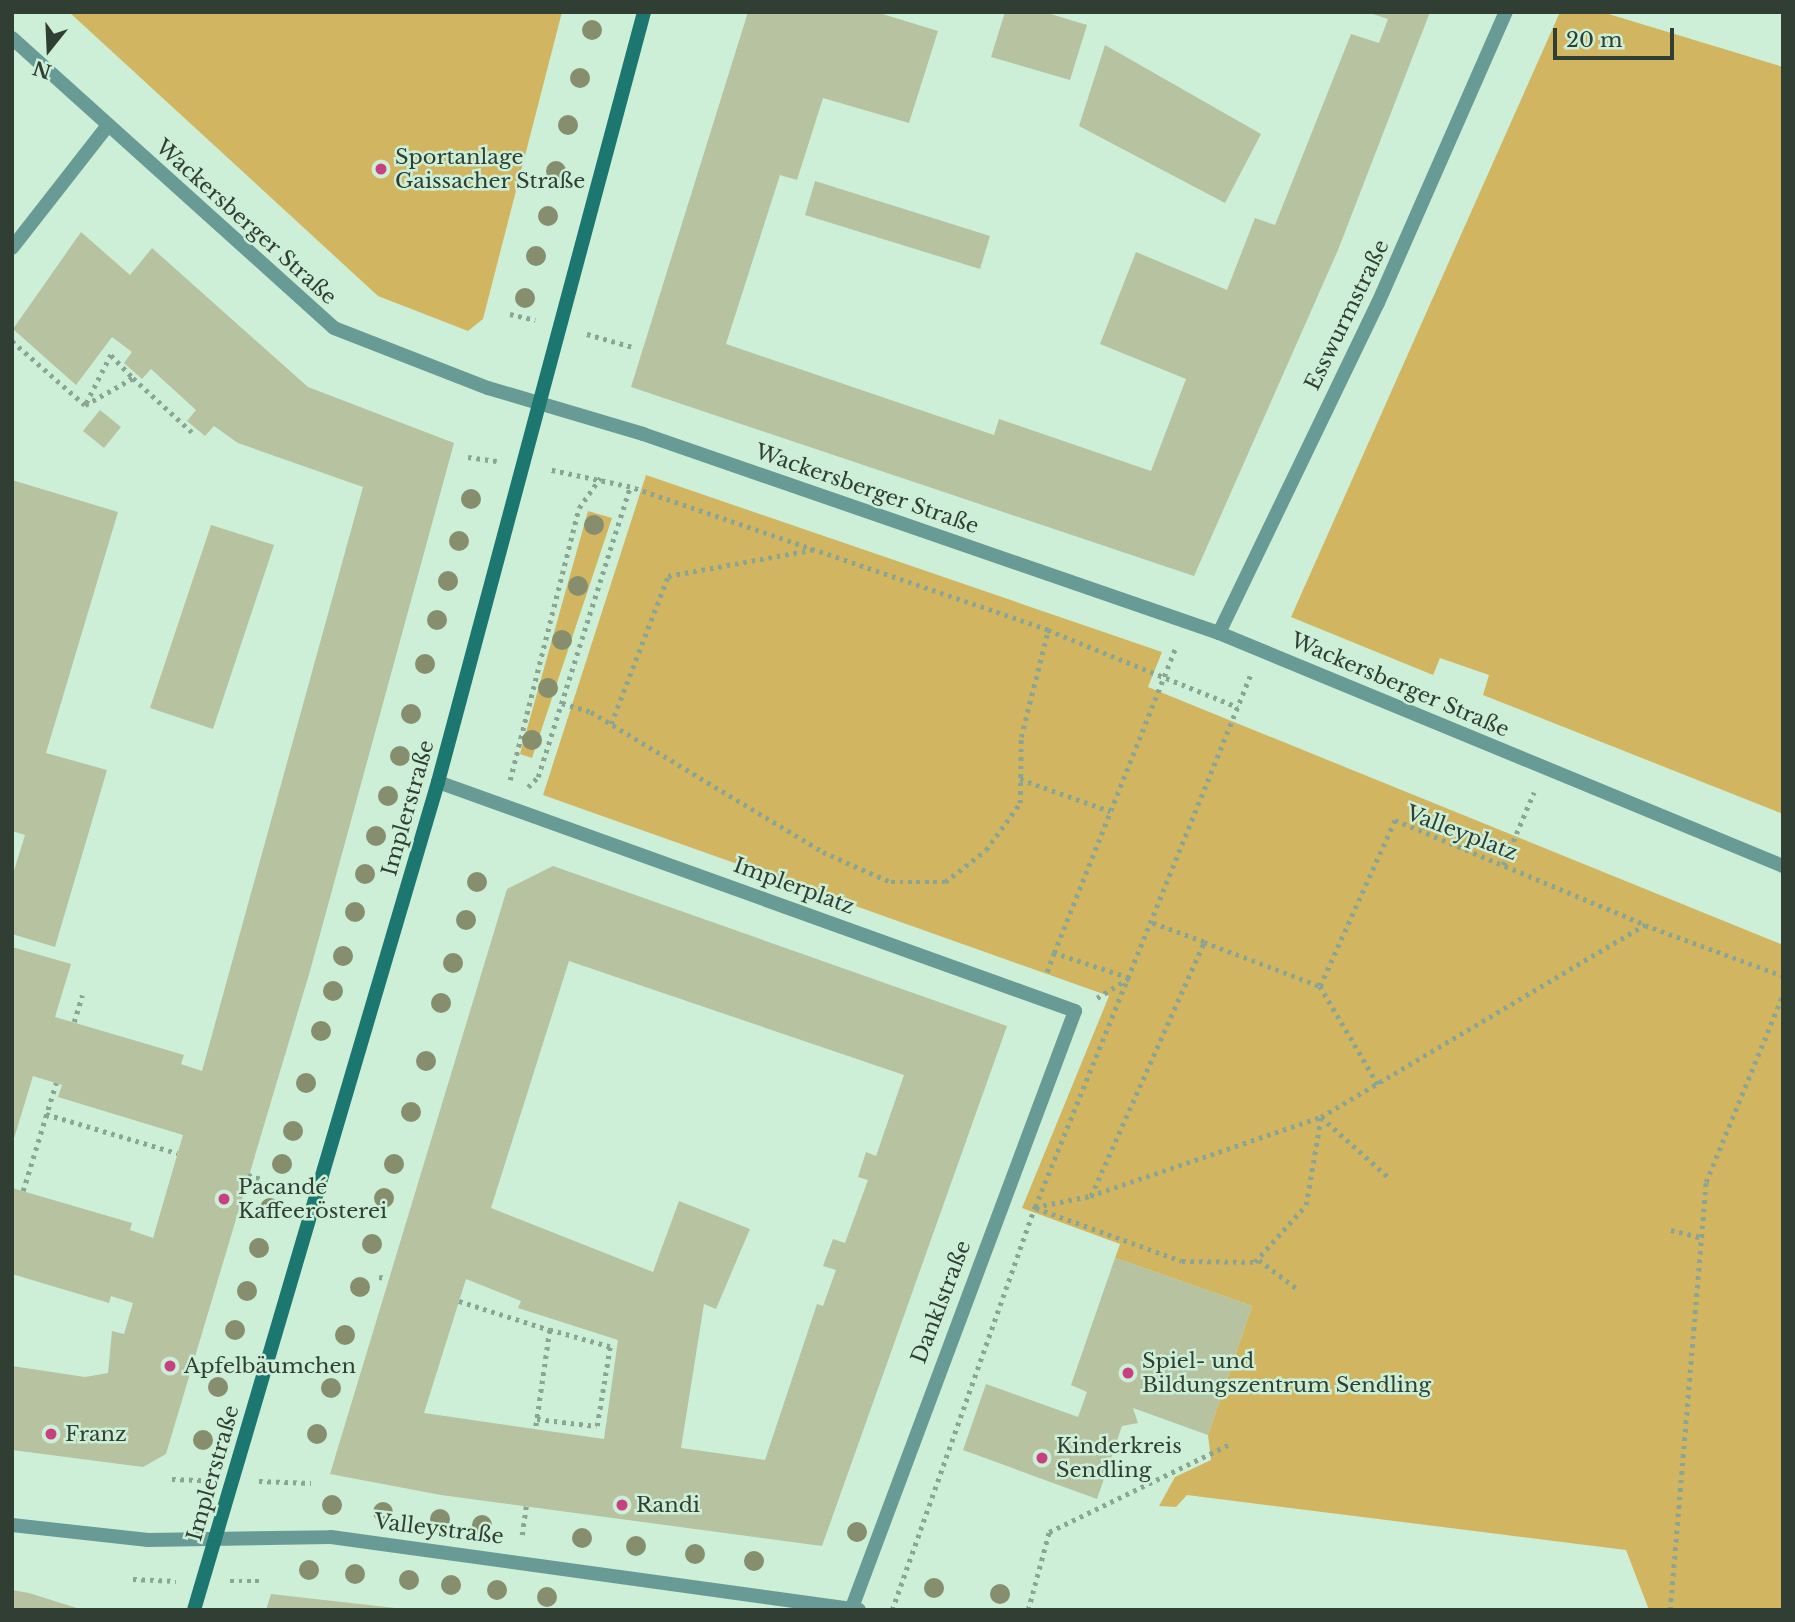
<!DOCTYPE html>
<meta charset="utf-8">
<style>
body{margin:0}
#map{position:relative;width:1795px;height:1622px;overflow:hidden;background:#cdefd7;font-family:"Libre Baskerville",serif}
div>[style]{position:absolute}
.green>*{inset:0;background:#d2b561}
.building>*{inset:0;background:#b6c2a0}
.path>*{height:4.5px;margin-top:-2.25px;transform-origin:0;background:repeating-linear-gradient(90deg,#8ba593 0 3.5px,transparent 0 8.5px)}
.minor>*{height:14px;margin:-7px;padding:0 7px;transform-origin:7px;border-radius:7px;background:#699b96}
.secondary>*{height:14px;margin:-7px;padding:0 7px;transform-origin:7px;border-radius:7px;background:#1c7770}
.trees>*{width:20px;height:20px;margin:-10px;border-radius:50%;background:#868e6d}
.dots>*{width:19px;height:19px;translate:-50% -50%;box-sizing:border-box;border:4px solid #cdefd7;border-radius:50%}
span{translate:-50% -50%;white-space:nowrap;text-align:center;line-height:1.15;-webkit-text-stroke:5px #cdefd7;paint-order:stroke}
.poi-label{font-size:21px;color:#303e34}
.left{translate:0 -50%;text-align:left}
.street-label{font-size:21px;color:#303e34}
.frame{position:absolute;inset:0;border:14px solid #303e34;pointer-events:none}
.north{position:absolute;left:14px;top:14px;width:70px;height:70px;-webkit-text-stroke:5px #cdefd7;paint-order:stroke;rotate:198deg;font-size:19px;font-weight:700;line-height:28px;text-align:center;color:#303e34}
.north::after{content:'';display:block;margin:auto;width:24px;height:32px;background:#303e34;clip-path:polygon(50% 0,100% 100%,50% 72%,0 100%)}
.scale{position:absolute;left:1553px;top:28px;width:121px;height:32px;box-sizing:border-box;border:4px solid #303e34;border-top:0;padding-left:9px;font-size:21px;line-height:24px;white-space:nowrap;color:#303e34;-webkit-text-stroke:5px #cdefd7;paint-order:stroke}
</style>
<div id="map">
<div class="green">
<div style="clip-path:polygon(69px 12px,562px 12px,483px 319px,468px 331px,378px 296px)"></div>
<div style="clip-path:polygon(1560px 12px,1602px 12px,1783px 67px,1783px 814px,1483px 695px,1489px 675px,1440px 658px,1433px 675px,1291px 617px)"></div>
<div style="clip-path:polygon(646px 475px,1162px 652px,1148px 687px,1783px 945px,1783px 1610px,1649px 1610px,1626px 1550px,1187px 1495px,1176px 1507px,1159px 1506px,1175px 1477px,1211px 1460px,1208px 1435px,1252px 1306px,1115px 1258px,1120px 1244px,1022px 1208px,1109px 996px,543px 795px)"></div>
<div style="clip-path:polygon(588px 511px,612px 518px,532px 758px,520px 754px)"></div>
</div>
<div class="building">
<div style="clip-path:polygon(748px 12px,876px 12px,938px 31px,909px 123px,823px 98px,797px 180px,780px 175px,726px 344px,994px 435px,999px 419px,1151px 471px,1186px 379px,1100px 344px,1136px 252px,1227px 290px,1255px 218px,1275px 225px,1351px 34px,1379px 43px,1388px 19px,1367px 12px,1430px 12px,1338px 250px,1194px 576px,631px 387px)"></div>
<div style="clip-path:polygon(1005px 12px,1044px 12px,1087px 25px,1070px 80px,991px 57px)"></div>
<div style="clip-path:polygon(1105px 45px,1261px 134px,1225px 203px,1079px 126px)"></div>
<div style="clip-path:polygon(815px 181px,990px 236px,980px 269px,805px 215px)"></div>
<div style="clip-path:polygon(81px 232px,130px 275px,152px 248px,308px 387px,454px 443px,310px 971px,166px 1454px,143px 1467px,12px 1450px,12px 1366px,85px 1377px,108px 1373px,112px 1331px,124px 1334px,133px 1303px,111px 1296px,109px 1303px,12px 1274px,12px 1188px,132px 1223px,130px 1230px,153px 1238px,183px 1135px,58px 1097px,62px 1085px,33px 1076px,12px 1145px,12px 947px,71px 964px,55px 1017px,184px 1055px,181px 1064px,202px 1071px,363px 487px,238px 443px,214px 426px,205px 436px,187px 421px,196px 410px,151px 369px,142px 379px,124px 363px,132px 352px,112px 337px,76px 385px,13px 329px)"></div>
<div style="clip-path:polygon(100px 410px,121px 427px,104px 448px,83px 431px)"></div>
<div style="clip-path:polygon(12px 480px,118px 512px,46px 753px,107px 770px,55px 947px,12px 934px,12px 877px,25px 835px,12px 831px)"></div>
<div style="clip-path:polygon(211px 525px,274px 545px,213px 729px,150px 708px)"></div>
<div style="clip-path:polygon(evenodd,553px 866px,1007px 1026px,822px 1546px,441px 1495px,330px 1474px,507px 889px,553px 866px,569px 961px,904px 1075px,876px 1156px,866px 1152px,858px 1177px,868px 1180px,845px 1243px,833px 1239px,823px 1266px,836px 1270px,823px 1306px,817px 1304px,765px 1460px,681px 1448px,704px 1304px,716px 1309px,750px 1229px,679px 1201px,653px 1272px,491px 1208px,569px 961px,553px 866px,466px 1279px,521px 1301px,518px 1308px,618px 1340px,604px 1439px,424px 1413px,466px 1279px)"></div>
<div style="clip-path:polygon(1115px 1258px,1252px 1306px,1208px 1435px,1133px 1408px,1138px 1423px,1122px 1426px,1097px 1499px,963px 1450px,986px 1384px,1078px 1417px,1087px 1392px,1071px 1385px)"></div>
<div style="clip-path:polygon(12px 1590px,29px 1593px,83px 1610px,12px 1610px)"></div>
<div style="clip-path:polygon(271px 1594px,395px 1608px,395px 1610px,266px 1610px)"></div>
</div>
<div class="path">
<div style="left:510px;top:314px;width:26px;rotate:13deg"></div>
<div style="left:587px;top:334px;width:48px;rotate:15.8deg"></div>
<div style="left:12px;top:341px;width:97px;rotate:41.2deg"></div>
<div style="left:85px;top:405px;width:55px;rotate:-29.4deg"></div>
<div style="left:133px;top:378px;width:80px;rotate:42.5deg"></div>
<div style="left:111px;top:355px;width:32px;rotate:46deg"></div>
<div style="left:86px;top:403px;width:55px;rotate:-63deg"></div>
<div style="left:468px;top:457px;width:29px;rotate:8deg"></div>
<div style="left:1048px;top:630px;width:205px;rotate:22.1deg"></div>
<div style="left:562px;top:703px;width:30px;rotate:17deg"></div>
<div style="left:591px;top:712px;width:271px;rotate:31.1deg"></div>
<div style="left:823px;top:852px;width:74px;rotate:23.8deg"></div>
<div style="left:891px;top:882px;width:54px"></div>
<div style="left:945px;top:882px;width:52px;rotate:-38deg"></div>
<div style="left:986px;top:850px;width:58px;rotate:-54.1deg"></div>
<div style="left:1020px;top:803px;width:66px;rotate:-89.1deg"></div>
<div style="left:1021px;top:737px;width:110px;rotate:-75.8deg"></div>
<div style="left:1048px;top:630px;width:442px;rotate:-161.1deg"></div>
<div style="left:611px;top:724px;width:159px;rotate:-68.9deg"></div>
<div style="left:668px;top:576px;width:151px;rotate:-10.3deg"></div>
<div style="left:1020px;top:779px;width:96px;rotate:19.6deg"></div>
<div style="left:510px;top:780px;width:281px;rotate:-75.8deg"></div>
<div style="left:579px;top:508px;width:37px;rotate:-55deg"></div>
<div style="left:528px;top:787px;width:14px;rotate:-45deg"></div>
<div style="left:538px;top:777px;width:304px;rotate:-72.4deg"></div>
<div style="left:630px;top:487px;width:82px;rotate:-168deg"></div>
<div style="left:1503px;top:865px;width:79px;rotate:-67deg"></div>
<div style="left:1204px;top:942px;width:124px;rotate:20.8deg"></div>
<div style="left:1320px;top:986px;width:116px;rotate:59.5deg"></div>
<div style="left:1047px;top:972px;width:20px;rotate:-70deg"></div>
<div style="left:1320px;top:986px;width:182px;rotate:-65.7deg"></div>
<div style="left:1395px;top:820px;width:270px;rotate:22.7deg"></div>
<div style="left:1097px;top:998px;width:38px;rotate:-32deg"></div>
<div style="left:1129px;top:978px;width:79px;rotate:-161.6deg"></div>
<div style="left:1054px;top:953px;width:329px;rotate:-68.3deg"></div>
<div style="left:74px;top:1022px;width:28px;rotate:-73deg"></div>
<div style="left:46px;top:1114px;width:137px;rotate:16.6deg"></div>
<div style="left:1321px;top:1117px;width:90px;rotate:41.8deg"></div>
<div style="left:248px;top:1175px;width:15px;rotate:16deg"></div>
<div style="left:23px;top:1191px;width:113px;rotate:-73deg"></div>
<div style="left:1091px;top:1196px;width:278px;rotate:-66deg"></div>
<div style="left:1204px;top:942px;width:55px;rotate:-159.9deg"></div>
<div style="left:1035px;top:1207px;width:56px;rotate:-11.3deg"></div>
<div style="left:1090px;top:1196px;width:244px;rotate:-18.9deg"></div>
<div style="left:1321px;top:1117px;width:377px;rotate:-30.7deg"></div>
<div style="left:1645px;top:925px;width:147px;rotate:20.3deg"></div>
<div style="left:1036px;top:1208px;width:155px;rotate:20deg"></div>
<div style="left:1182px;top:1261px;width:73px;rotate:0.8deg"></div>
<div style="left:1255px;top:1262px;width:76px;rotate:-48.2deg"></div>
<div style="left:1306px;top:1205px;width:89px;rotate:-80.3deg"></div>
<div style="left:1671px;top:1230px;width:32px;rotate:14deg"></div>
<div style="left:1259px;top:1260px;width:50px;rotate:36.9deg"></div>
<div style="left:379px;top:1277px;width:7px;rotate:8deg"></div>
<div style="left:459px;top:1301px;width:96px;rotate:17.7deg"></div>
<div style="left:550px;top:1330px;width:98px;rotate:98.2deg"></div>
<div style="left:537px;top:1419px;width:60px;rotate:6.7deg"></div>
<div style="left:597px;top:1426px;width:80px;rotate:-80.7deg"></div>
<div style="left:610px;top:1347px;width:62px;rotate:-164.2deg"></div>
<div style="left:172px;top:1479px;width:33px;rotate:2deg"></div>
<div style="left:259px;top:1481px;width:52px;rotate:2.2deg"></div>
<div style="left:522px;top:1535px;width:29px;rotate:-82deg"></div>
<div style="left:133px;top:1579px;width:43px;rotate:2.7deg"></div>
<div style="left:230px;top:1581px;width:31px"></div>
<div style="left:892px;top:1610px;width:428px;rotate:-70.5deg"></div>
<div style="left:1035px;top:1207px;width:573px;rotate:-67.96deg"></div>
<div style="left:1028px;top:1610px;width:81px;rotate:-74.9deg"></div>
<div style="left:1049px;top:1532px;width:199px;rotate:-25.9deg"></div>
<div style="left:1670px;top:1610px;width:430px;rotate:-85.2deg"></div>
<div style="left:1706px;top:1182px;width:203px;rotate:-67.7deg"></div>
</div>
<div class="minor">
<div style="left:12px;top:38px;width:433px;rotate:42deg"></div>
<div style="left:334px;top:328px;width:165px;rotate:21.3deg"></div>
<div style="left:488px;top:388px;width:162px;rotate:16.5deg"></div>
<div style="left:643px;top:434px;width:609px;rotate:19.06deg"></div>
<div style="left:1219px;top:633px;width:610px;rotate:22.45deg"></div>
<div style="left:12px;top:248px;width:156px;rotate:-52deg"></div>
<div style="left:1219px;top:633px;width:366px;rotate:-64.3deg"></div>
<div style="left:1378px;top:303px;width:318px;rotate:-66.3deg"></div>
<div style="left:438px;top:782px;width:677px;rotate:19.77deg"></div>
<div style="left:1075px;top:1011px;width:640px;rotate:110.5deg"></div>
<div style="left:12px;top:1525px;width:137px;rotate:6.3deg"></div>
<div style="left:148px;top:1540px;width:183px;rotate:-0.9deg"></div>
<div style="left:331px;top:1537px;width:533px;rotate:7.87deg"></div>
</div>
<div class="secondary">
<div style="left:194px;top:1610px;width:863px;rotate:-73.58deg"></div>
<div style="left:438px;top:782px;width:797px;rotate:-75.02deg"></div>
</div>
<div class="trees">
<div style="left:592px;top:30px"></div>
<div style="left:580px;top:78px"></div>
<div style="left:568px;top:125px"></div>
<div style="left:556px;top:171px"></div>
<div style="left:548px;top:216px"></div>
<div style="left:536px;top:256px"></div>
<div style="left:525px;top:298px"></div>
<div style="left:471px;top:499px"></div>
<div style="left:594px;top:525px"></div>
<div style="left:459px;top:541px"></div>
<div style="left:448px;top:581px"></div>
<div style="left:578px;top:586px"></div>
<div style="left:437px;top:620px"></div>
<div style="left:562px;top:640px"></div>
<div style="left:425px;top:664px"></div>
<div style="left:548px;top:688px"></div>
<div style="left:411px;top:714px"></div>
<div style="left:532px;top:740px"></div>
<div style="left:400px;top:756px"></div>
<div style="left:388px;top:796px"></div>
<div style="left:376px;top:836px"></div>
<div style="left:365px;top:874px"></div>
<div style="left:477px;top:882px"></div>
<div style="left:355px;top:912px"></div>
<div style="left:466px;top:920px"></div>
<div style="left:343px;top:956px"></div>
<div style="left:453px;top:963px"></div>
<div style="left:333px;top:991px"></div>
<div style="left:441px;top:1003px"></div>
<div style="left:321px;top:1031px"></div>
<div style="left:426px;top:1061px"></div>
<div style="left:306px;top:1083px"></div>
<div style="left:411px;top:1112px"></div>
<div style="left:293px;top:1131px"></div>
<div style="left:282px;top:1164px"></div>
<div style="left:394px;top:1164px"></div>
<div style="left:384px;top:1198px"></div>
<div style="left:270px;top:1208px"></div>
<div style="left:372px;top:1244px"></div>
<div style="left:259px;top:1248px"></div>
<div style="left:360px;top:1287px"></div>
<div style="left:247px;top:1291px"></div>
<div style="left:235px;top:1330px"></div>
<div style="left:345px;top:1335px"></div>
<div style="left:218px;top:1387px"></div>
<div style="left:331px;top:1388px"></div>
<div style="left:317px;top:1434px"></div>
<div style="left:203px;top:1440px"></div>
<div style="left:332px;top:1505px"></div>
<div style="left:383px;top:1512px"></div>
<div style="left:440px;top:1519px"></div>
<div style="left:482px;top:1525px"></div>
<div style="left:857px;top:1532px"></div>
<div style="left:582px;top:1538px"></div>
<div style="left:636px;top:1546px"></div>
<div style="left:695px;top:1554px"></div>
<div style="left:754px;top:1561px"></div>
<div style="left:309px;top:1570px"></div>
<div style="left:355px;top:1574px"></div>
<div style="left:409px;top:1580px"></div>
<div style="left:451px;top:1585px"></div>
<div style="left:934px;top:1588px"></div>
<div style="left:497px;top:1590px"></div>
<div style="left:1000px;top:1594px"></div>
<div style="left:547px;top:1597px"></div>
</div>
<div class="dots">
<div style="left:381px;top:169px;background:#c74081"></div>
<div style="left:224px;top:1199px;background:#c74081"></div>
<div style="left:170px;top:1366px;background:#c74081"></div>
<div style="left:1128px;top:1373px;background:#c74081"></div>
<div style="left:51px;top:1434px;background:#c74081"></div>
<div style="left:1042px;top:1458px;background:#c74081"></div>
<div style="left:622px;top:1505px;background:#c74081"></div>
</div>
<div class="poi-label">
<span class="left" style="left:395px;top:169px">Sportanlage<br>Gaissacher Straße</span>
<span class="left" style="left:238px;top:1199px">Pacandé<br>Kaffeerösterei</span>
<span class="left" style="left:1142px;top:1373px">Spiel- und<br>Bildungszentrum Sendling</span>
<span class="left" style="left:184px;top:1366px">Apfelbäumchen</span>
<span class="left" style="left:65px;top:1434px">Franz</span>
<span class="left" style="left:1056px;top:1458px">Kinderkreis<br>Sendling</span>
<span class="left" style="left:636px;top:1505px">Randi</span>
</div>
<div class="street-label">
<span style="left:246px;top:222px;rotate:42deg">Wackersberger Straße</span>
<span style="left:1347px;top:315px;rotate:-64deg">Esswurmstraße</span>
<span style="left:867px;top:489px;rotate:19deg">Wackersberger Straße</span>
<span style="left:1400px;top:685px;rotate:23deg">Wackersberger Straße</span>
<span style="left:408px;top:808px;rotate:-74deg">Implerstraße</span>
<span style="left:1462px;top:833px;rotate:21deg">Valleyplatz</span>
<span style="left:794px;top:886px;rotate:20deg">Implerplatz</span>
<span style="left:941px;top:1302px;rotate:-69deg">Danklstraße</span>
<span style="left:213px;top:1473px;rotate:-74deg">Implerstraße</span>
<span style="left:439px;top:1529px;rotate:7deg">Valleystraße</span>
</div>
<div class="frame"></div>
<div class="north">N</div>
<div class="scale">20 m</div>
</div>
